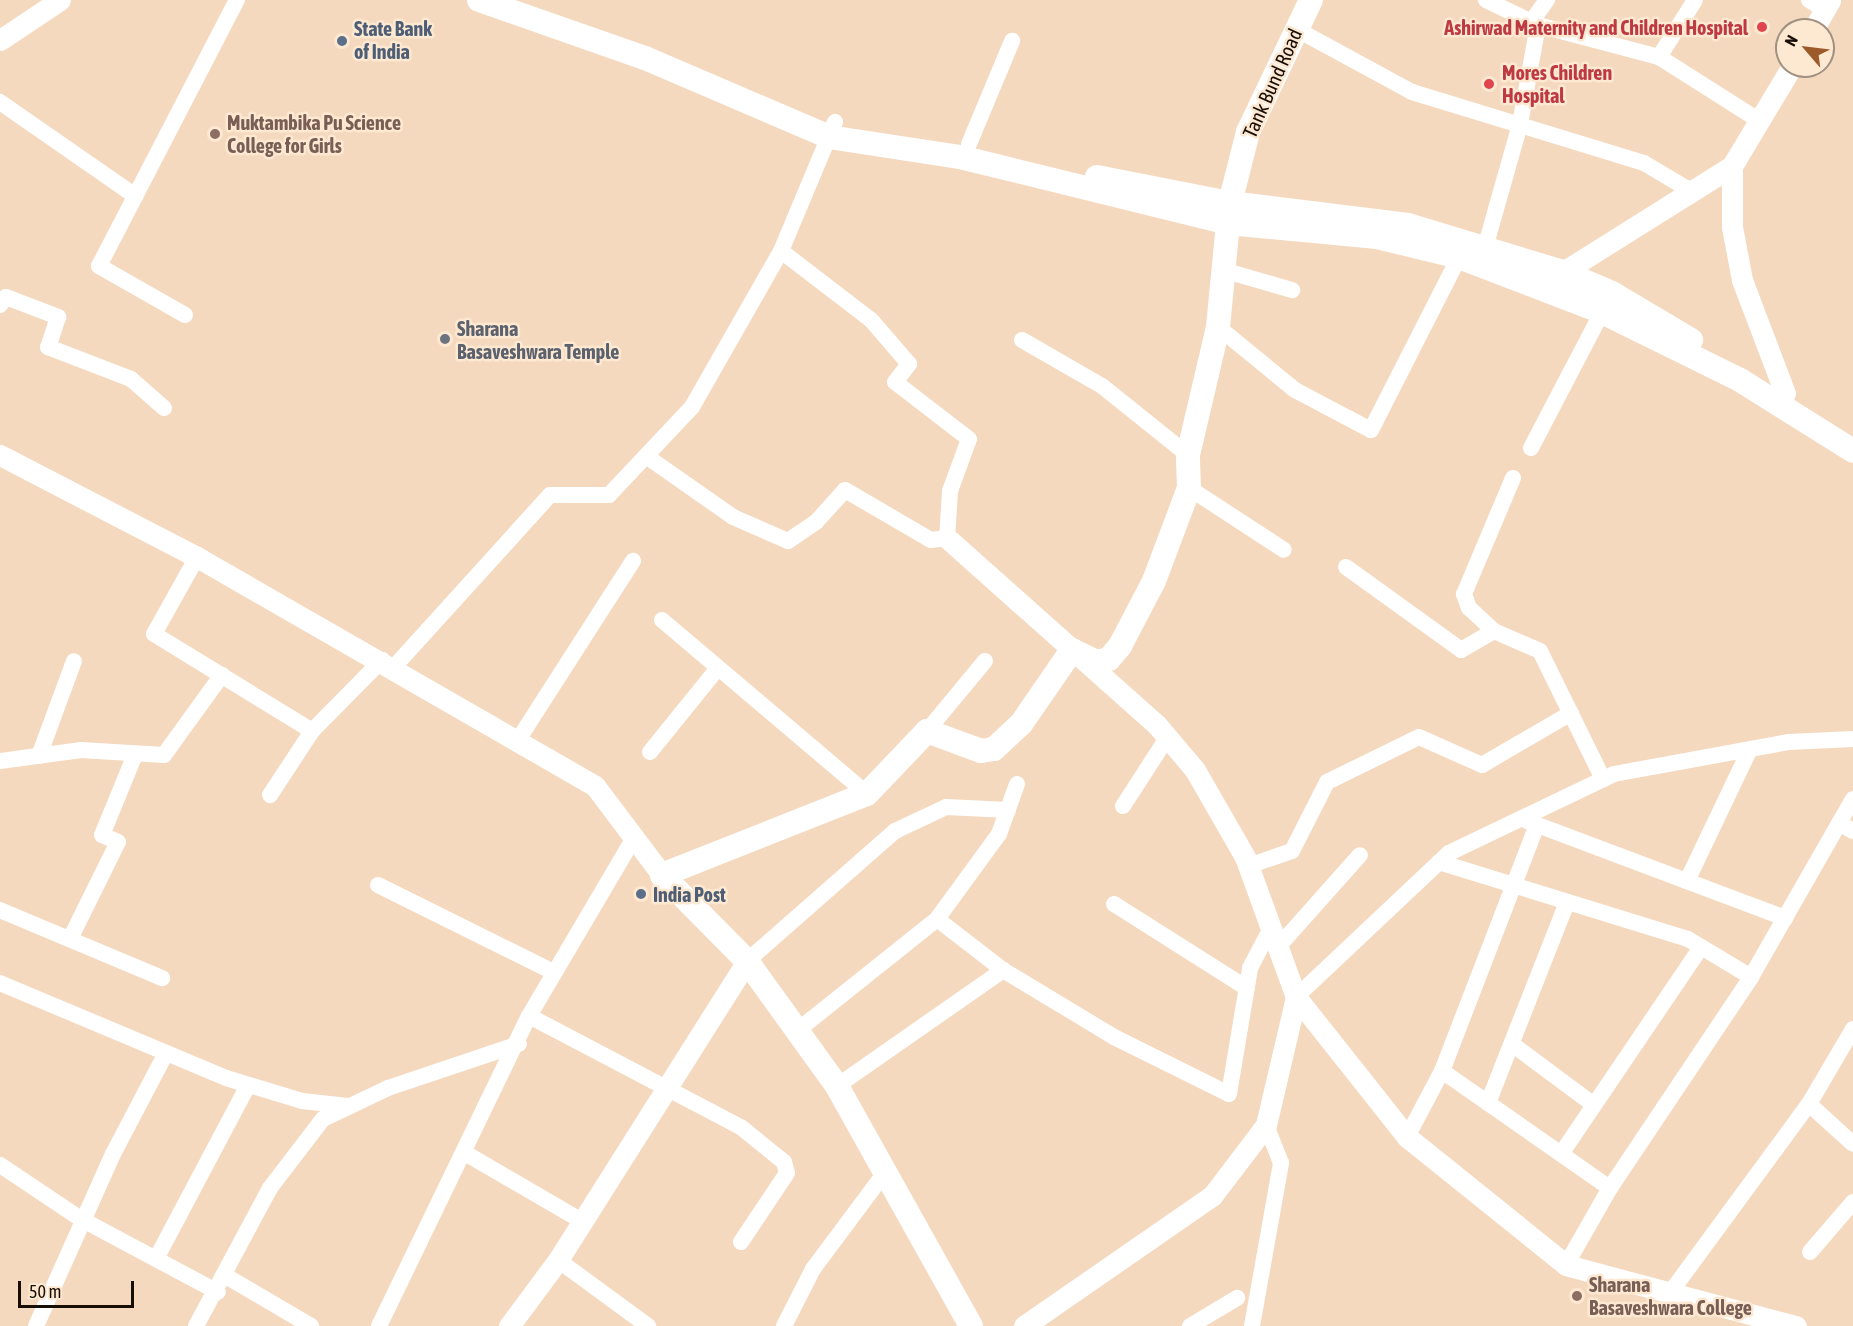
<!DOCTYPE html>
<style>
body{margin:0}
#map{position:relative;width:1853px;height:1326px;overflow:hidden;background:#f4d9bf;font-family:"Asap Condensed",sans-serif}
div>[style]{position:absolute}
.minor>*{height:16px;margin:-8px;padding:0 8px;transform-origin:8px;border-radius:8px;background:#fff}
.tertiary>*{height:21px;margin:-10.5px;padding:0 10.5px;transform-origin:10.5px;border-radius:10.5px;background:#fff}
.secondary>*{height:24px;margin:-12px;padding:0 12px;transform-origin:12px;border-radius:12px;background:#fff}
.dots>*{width:16px;height:16px;translate:-50% -50%;box-sizing:border-box;border:3px solid #fde8d2;border-radius:50%}
span{translate:-50% -50%;white-space:nowrap;text-align:center;line-height:1.15;-webkit-text-stroke:5px #fde8d2;paint-order:stroke}
.health-label{font-size:20px;color:#be3a42;font-weight:700}
.right{translate:-100% -50%;text-align:right}
.left{translate:0 -50%;text-align:left}
.service-label{font-size:20px;color:#4e5e75;font-weight:700}
.street-label{font-size:20px;color:#170e05}
.education-label{font-size:20px;color:#785e54;font-weight:700}
.worship-label{font-size:20px;color:#5b616d;font-weight:700}
.north{position:absolute;left:1775px;top:18px;width:60px;height:60px;box-sizing:border-box;background:#fde8d2;border:2px solid #a19180;border-radius:50%;rotate:298deg;font-size:16px;font-weight:700;line-height:24px;text-align:center;color:#170e05}
.north::after{content:'';display:block;margin:auto;width:21px;height:27px;background:#9c5929;clip-path:polygon(50% 0,100% 100%,50% 72%,0 100%)}
.scale{position:absolute;left:18px;top:1281px;width:116px;height:27px;box-sizing:border-box;border:3px solid #170e05;border-top:0;padding-left:8px;font-size:18px;line-height:21px;white-space:nowrap;color:#170e05;-webkit-text-stroke:4px #fde8d2;paint-order:stroke}
</style>
<div id="map">
<div class="minor">
<div style="left:1486px;top:0;width:58px;rotate:25.7deg"></div>
<div style="left:1538px;top:25px;width:125px;rotate:14.8deg"></div>
<div style="left:1659px;top:57px;width:67px;rotate:-57.7deg"></div>
<div style="left:1809px;top:0;width:19px;rotate:32deg"></div>
<div style="left:1531px;top:22px;width:27px;rotate:-54deg"></div>
<div style="left:1296px;top:29px;width:132px;rotate:28.5deg"></div>
<div style="left:1412px;top:92px;width:243px;rotate:17deg"></div>
<div style="left:1644px;top:163px;width:55px;rotate:30.8deg"></div>
<div style="left:1659px;top:57px;width:120px;rotate:32.4deg"></div>
<div style="left:0;top:102px;width:165px;rotate:34.8deg"></div>
<div style="left:969px;top:144px;width:112px;rotate:-67.3deg"></div>
<div style="left:1485px;top:248px;width:129px;rotate:-74.2deg"></div>
<div style="left:1520px;top:124px;width:101px;rotate:-79.7deg"></div>
<div style="left:1226px;top:271px;width:69px;rotate:16.1deg"></div>
<div style="left:0;top:305px;width:10px;rotate:-53deg"></div>
<div style="left:6px;top:297px;width:56px;rotate:21deg"></div>
<div style="left:58px;top:317px;width:32px;rotate:108deg"></div>
<div style="left:48px;top:347px;width:89px;rotate:21.1deg"></div>
<div style="left:131px;top:379px;width:44px;rotate:41.3deg"></div>
<div style="left:185px;top:315px;width:99px;rotate:-150.3deg"></div>
<div style="left:99px;top:266px;width:300px;rotate:-62.6deg"></div>
<div style="left:1218px;top:327px;width:99px;rotate:39.3deg"></div>
<div style="left:1295px;top:390px;width:86px;rotate:27.8deg"></div>
<div style="left:1371px;top:430px;width:194px;rotate:-63deg"></div>
<div style="left:1022px;top:340px;width:92px;rotate:29.9deg"></div>
<div style="left:1102px;top:386px;width:110px;rotate:38.7deg"></div>
<div style="left:1531px;top:448px;width:153px;rotate:-62.4deg"></div>
<div style="left:646px;top:456px;width:106px;rotate:35deg"></div>
<div style="left:733px;top:517px;width:60px;rotate:23.6deg"></div>
<div style="left:788px;top:541px;width:34px;rotate:-34deg"></div>
<div style="left:816px;top:522px;width:43px;rotate:-47.8deg"></div>
<div style="left:845px;top:490px;width:99px;rotate:30.2deg"></div>
<div style="left:931px;top:540px;width:16px;rotate:-7deg"></div>
<div style="left:947px;top:538px;width:47px;rotate:-86.3deg"></div>
<div style="left:950px;top:491px;width:55px;rotate:-69.9deg"></div>
<div style="left:969px;top:439px;width:93px;rotate:-142.4deg"></div>
<div style="left:895px;top:382px;width:23px;rotate:-52deg"></div>
<div style="left:909px;top:364px;width:58px;rotate:-130.8deg"></div>
<div style="left:871px;top:320px;width:113px;rotate:-142.5deg"></div>
<div style="left:1189px;top:488px;width:113px;rotate:33.1deg"></div>
<div style="left:197px;top:557px;width:88px;rotate:119.2deg"></div>
<div style="left:154px;top:634px;width:185px;rotate:31.5deg"></div>
<div style="left:312px;top:731px;width:100px;rotate:-45.4deg"></div>
<div style="left:1346px;top:567px;width:142px;rotate:35.8deg"></div>
<div style="left:1461px;top:650px;width:38px;rotate:-30deg"></div>
<div style="left:1494px;top:631px;width:50px;rotate:23.5deg"></div>
<div style="left:1540px;top:651px;width:143px;rotate:63.8deg"></div>
<div style="left:662px;top:620px;width:269px;rotate:40.3deg"></div>
<div style="left:1494px;top:631px;width:34px;rotate:-137deg"></div>
<div style="left:1469px;top:608px;width:15px;rotate:-110deg"></div>
<div style="left:1464px;top:594px;width:126px;rotate:-67.1deg"></div>
<div style="left:394px;top:667px;width:232px;rotate:-47.8deg"></div>
<div style="left:550px;top:495px;width:59px"></div>
<div style="left:609px;top:495px;width:121px;rotate:-46.7deg"></div>
<div style="left:692px;top:407px;width:180px;rotate:-60.3deg"></div>
<div style="left:781px;top:251px;width:140px;rotate:-67.3deg"></div>
<div style="left:927px;top:731px;width:91px;rotate:-50.4deg"></div>
<div style="left:518px;top:740px;width:213px;rotate:-57.3deg"></div>
<div style="left:650px;top:752px;width:108px;rotate:-51deg"></div>
<div style="left:39px;top:756px;width:101px;rotate:-69.8deg"></div>
<div style="left:0;top:761px;width:82px;rotate:-7.7deg"></div>
<div style="left:81px;top:750px;width:83px;rotate:3.4deg"></div>
<div style="left:164px;top:755px;width:99px;rotate:-54.1deg"></div>
<div style="left:270px;top:795px;width:77px;rotate:-56.7deg"></div>
<div style="left:1123px;top:806px;width:81px;rotate:-57.1deg"></div>
<div style="left:1527px;top:821px;width:276px;rotate:20.6deg"></div>
<div style="left:1839px;top:823px;width:16px;rotate:30deg"></div>
<div style="left:1439px;top:862px;width:261px;rotate:17.2deg"></div>
<div style="left:1688px;top:939px;width:74px;rotate:31.1deg"></div>
<div style="left:1248px;top:866px;width:46px;rotate:-18.8deg"></div>
<div style="left:1292px;top:851px;width:77px;rotate:-63.1deg"></div>
<div style="left:1327px;top:782px;width:102px;rotate:-26.1deg"></div>
<div style="left:1419px;top:737px;width:69px;rotate:24deg"></div>
<div style="left:1482px;top:765px;width:103px;rotate:-30.3deg"></div>
<div style="left:1687px;top:881px;width:146px;rotate:-64.5deg"></div>
<div style="left:378px;top:885px;width:195px;rotate:26.4deg"></div>
<div style="left:1114px;top:904px;width:157px;rotate:32.3deg"></div>
<div style="left:0;top:910px;width:176px;rotate:22.8deg"></div>
<div style="left:937px;top:919px;width:105px;rotate:-53.9deg"></div>
<div style="left:999px;top:834px;width:53px;rotate:-70.2deg"></div>
<div style="left:70px;top:939px;width:108px;rotate:-63.7deg"></div>
<div style="left:118px;top:842px;width:17px;rotate:-156deg"></div>
<div style="left:102px;top:835px;width:84px;rotate:-67.7deg"></div>
<div style="left:1278px;top:947px;width:123px;rotate:-48.3deg"></div>
<div style="left:747px;top:961px;width:197px;rotate:-41.3deg"></div>
<div style="left:895px;top:831px;width:56px;rotate:-25.2deg"></div>
<div style="left:946px;top:807px;width:62px;rotate:2.8deg"></div>
<div style="left:0;top:983px;width:245px;rotate:22.8deg"></div>
<div style="left:226px;top:1078px;width:79px;rotate:16.8deg"></div>
<div style="left:302px;top:1101px;width:46px;rotate:6.2deg"></div>
<div style="left:1296px;top:997px;width:210px;rotate:-43.3deg"></div>
<div style="left:1449px;top:853px;width:183px;rotate:-25.6deg"></div>
<div style="left:1614px;top:774px;width:177px;rotate:-10.4deg"></div>
<div style="left:1788px;top:742px;width:65px;rotate:-2.6deg"></div>
<div style="left:529px;top:1016px;width:241px;rotate:27.7deg"></div>
<div style="left:742px;top:1128px;width:54px;rotate:39deg"></div>
<div style="left:784px;top:1162px;width:11px;rotate:75deg"></div>
<div style="left:787px;top:1173px;width:83px;rotate:123.7deg"></div>
<div style="left:1853px;top:1029px;width:87px;rotate:120.4deg"></div>
<div style="left:1809px;top:1104px;width:59px;rotate:42.3deg"></div>
<div style="left:798px;top:1030px;width:178px;rotate:-38.6deg"></div>
<div style="left:937px;top:919px;width:83px;rotate:37.7deg"></div>
<div style="left:1003px;top:970px;width:130px;rotate:31.1deg"></div>
<div style="left:1114px;top:1037px;width:128px;rotate:26.4deg"></div>
<div style="left:1229px;top:1094px;width:128px;rotate:-80.5deg"></div>
<div style="left:1250px;top:968px;width:45px;rotate:-62.3deg"></div>
<div style="left:1512px;top:1044px;width:102px;rotate:36.6deg"></div>
<div style="left:1442px;top:1071px;width:205px;rotate:34.9deg"></div>
<div style="left:837px;top:1086px;width:203px;rotate:-34.9deg"></div>
<div style="left:1488px;top:1103px;width:216px;rotate:-68.5deg"></div>
<div style="left:1407px;top:1137px;width:75px;rotate:-62.1deg"></div>
<div style="left:1442px;top:1071px;width:264px;rotate:-68.9deg"></div>
<div style="left:465px;top:1153px;width:135px;rotate:30.2deg"></div>
<div style="left:1561px;top:1154px;width:250px;rotate:-55.9deg"></div>
<div style="left:0;top:1165px;width:97px;rotate:33.7deg"></div>
<div style="left:81px;top:1219px;width:155px;rotate:28.1deg"></div>
<div style="left:1810px;top:1252px;width:66px;rotate:-49.3deg"></div>
<div style="left:156px;top:1259px;width:197px;rotate:-62.1deg"></div>
<div style="left:558px;top:1260px;width:112px;rotate:36.3deg"></div>
<div style="left:1566px;top:1265px;width:89px;rotate:-60.3deg"></div>
<div style="left:1610px;top:1188px;width:254px;rotate:-56.2deg"></div>
<div style="left:1751px;top:977px;width:205px;rotate:-60.2deg"></div>
<div style="left:226px;top:1276px;width:99px;rotate:30.5deg"></div>
<div style="left:1670px;top:1293px;width:235px;rotate:-53.7deg"></div>
<div style="left:36px;top:1326px;width:188px;rotate:-65.9deg"></div>
<div style="left:113px;top:1154px;width:112px;rotate:-62.3deg"></div>
<div style="left:196px;top:1326px;width:157px;rotate:-61.8deg"></div>
<div style="left:270px;top:1188px;width:87px;rotate:-52.5deg"></div>
<div style="left:323px;top:1119px;width:72px;rotate:-25.5deg"></div>
<div style="left:388px;top:1088px;width:138px;rotate:-18.6deg"></div>
<div style="left:379px;top:1326px;width:344px;rotate:-64.2deg"></div>
<div style="left:529px;top:1016px;width:203px;rotate:-59.5deg"></div>
<div style="left:784px;top:1326px;width:64px;rotate:-63deg"></div>
<div style="left:813px;top:1269px;width:122px;rotate:-53.3deg"></div>
<div style="left:1190px;top:1326px;width:55px;rotate:-30.8deg"></div>
<div style="left:1252px;top:1326px;width:166px;rotate:-79.9deg"></div>
<div style="left:1281px;top:1163px;width:41px;rotate:-111.5deg"></div>
</div>
<div class="tertiary">
<div style="left:1813px;top:30px;width:34px;rotate:-60deg"></div>
<div style="left:0;top:40px;width:72px;rotate:-33.7deg"></div>
<div style="left:1732px;top:166px;width:117px;rotate:-59deg"></div>
<div style="left:1563px;top:272px;width:199px;rotate:-32.1deg"></div>
<div style="left:1732px;top:166px;width:61px;rotate:90deg"></div>
<div style="left:1732px;top:227px;width:54px;rotate:79.3deg"></div>
<div style="left:1742px;top:280px;width:121px;rotate:69.2deg"></div>
<div style="left:0;top:455px;width:222px;rotate:27.4deg"></div>
<div style="left:197px;top:557px;width:459px;rotate:29.9deg"></div>
<div style="left:595px;top:786px;width:111px;rotate:53deg"></div>
<div style="left:947px;top:538px;width:281px;rotate:41.7deg"></div>
<div style="left:1157px;top:725px;width:59px;rotate:49.8deg"></div>
<div style="left:1195px;top:770px;width:100px;rotate:60.1deg"></div>
<div style="left:1245px;top:857px;width:149px;rotate:70deg"></div>
<div style="left:1296px;top:997px;width:179px;rotate:51.6deg"></div>
<div style="left:1407px;top:1137px;width:204px;rotate:38.8deg"></div>
<div style="left:1566px;top:1265px;width:238px;rotate:14.9deg"></div>
<div style="left:509px;top:1326px;width:82px;rotate:-53.4deg"></div>
<div style="left:558px;top:1260px;width:354px;rotate:-57.7deg"></div>
<div style="left:1024px;top:1326px;width:229px;rotate:-34.7deg"></div>
<div style="left:1212px;top:1196px;width:89px;rotate:-52.7deg"></div>
<div style="left:1266px;top:1125px;width:131px;rotate:-76.8deg"></div>
</div>
<div class="secondary">
<div style="left:479px;top:0;width:176px;rotate:19.3deg"></div>
<div style="left:645px;top:58px;width:200px;rotate:23.2deg"></div>
<div style="left:829px;top:137px;width:133px;rotate:8.7deg"></div>
<div style="left:960px;top:157px;width:276px;rotate:13.8deg"></div>
<div style="left:1228px;top:223px;width:150px;rotate:5.4deg"></div>
<div style="left:1377px;top:237px;width:84px;rotate:13.7deg"></div>
<div style="left:1459px;top:257px;width:153px;rotate:21deg"></div>
<div style="left:1602px;top:312px;width:154px;rotate:26.2deg"></div>
<div style="left:1740px;top:380px;width:133px;rotate:32.1deg"></div>
<div style="left:1097px;top:177px;width:136px;rotate:11.1deg"></div>
<div style="left:1230px;top:203px;width:179px;rotate:7deg"></div>
<div style="left:1408px;top:225px;width:162px;rotate:16.9deg"></div>
<div style="left:1563px;top:272px;width:53px;rotate:23.2deg"></div>
<div style="left:1612px;top:293px;width:92px;rotate:30.7deg"></div>
<div style="left:971px;top:1326px;width:275px;rotate:-119.2deg"></div>
<div style="left:837px;top:1086px;width:154px;rotate:-125.8deg"></div>
<div style="left:747px;top:961px;width:121px;rotate:-134.7deg"></div>
<div style="left:662px;top:875px;width:220px;rotate:-21.6deg"></div>
<div style="left:867px;top:794px;width:87px;rotate:-46.4deg"></div>
<div style="left:927px;top:731px;width:58px;rotate:20.3deg"></div>
<div style="left:981px;top:751px;width:13px;rotate:-9deg"></div>
<div style="left:994px;top:749px;width:37px;rotate:-43deg"></div>
<div style="left:1021px;top:724px;width:90px;rotate:-55.4deg"></div>
<div style="left:1072px;top:650px;width:28px;rotate:26deg"></div>
<div style="left:1097px;top:662px;width:12px;rotate:-14deg"></div>
<div style="left:1109px;top:659px;width:17px;rotate:-50deg"></div>
<div style="left:1120px;top:646px;width:73px;rotate:-62.4deg"></div>
<div style="left:1154px;top:581px;width:99px;rotate:-69.4deg"></div>
<div style="left:1189px;top:488px;width:33px;rotate:-92deg"></div>
<div style="left:1188px;top:455px;width:131px;rotate:-76.8deg"></div>
<div style="left:1218px;top:327px;width:125px;rotate:-84.5deg"></div>
<div style="left:1230px;top:203px;width:73px;rotate:-75.8deg"></div>
<div style="left:1248px;top:132px;width:146px;rotate:-64.5deg"></div>
</div>
<div class="dots">
<div style="left:1762px;top:27px;background:#e0444e"></div>
<div style="left:342px;top:41px;background:#5c6f8a"></div>
<div style="left:1489px;top:84px;background:#e0444e"></div>
<div style="left:215px;top:134px;background:#8d6e63"></div>
<div style="left:445px;top:339px;background:#6b7280"></div>
<div style="left:641px;top:894px;background:#5c6f8a"></div>
<div style="left:1577px;top:1296px;background:#8d6e63"></div>
</div>
<div class="health-label">
<span class="right" style="left:1748px;top:27px">Ashirwad Maternity and Children Hospital</span>
<span class="left" style="left:1502px;top:84px">Mores Children<br>Hospital</span>
</div>
<div class="service-label">
<span class="left" style="left:354px;top:40px">State Bank<br>of India</span>
<span class="left" style="left:653px;top:894px">India Post</span>
</div>
<div class="street-label">
<span style="left:1272px;top:83px;rotate:-66deg">Tank Bund Road</span>
</div>
<div class="education-label">
<span class="left" style="left:227px;top:134px">Muktambika Pu Science<br>College for Girls</span>
<span class="left" style="left:1589px;top:1296px">Sharana<br>Basaveshwara College</span>
</div>
<div class="worship-label">
<span class="left" style="left:457px;top:340px">Sharana<br>Basaveshwara Temple</span>
</div>
<div class="north">N</div>
<div class="scale">50 m</div>
</div>
